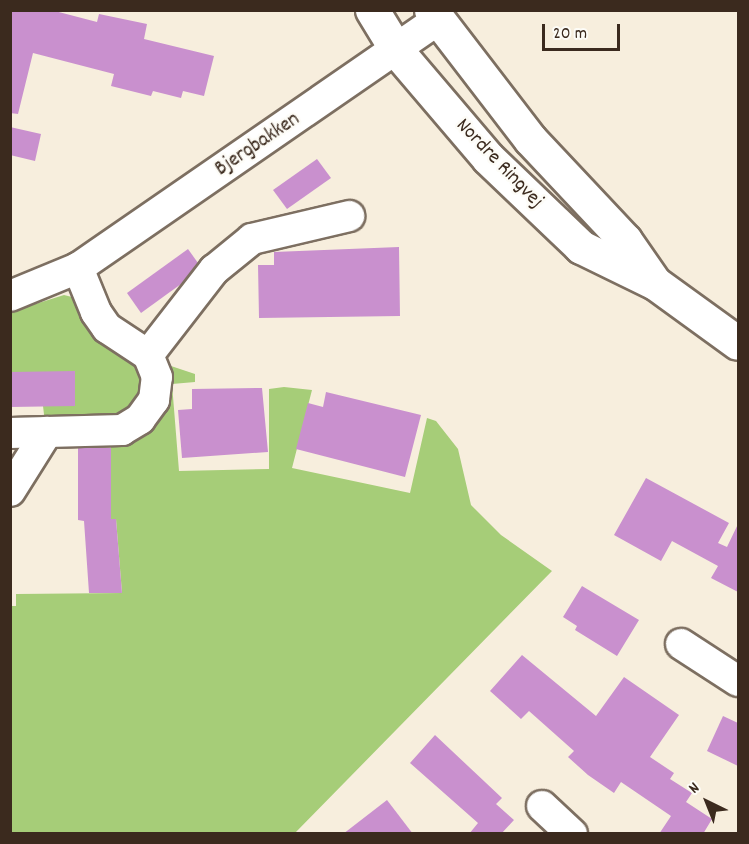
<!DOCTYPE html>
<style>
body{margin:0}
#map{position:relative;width:749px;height:844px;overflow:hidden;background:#f7eedd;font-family:Dekko,sans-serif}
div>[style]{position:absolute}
.green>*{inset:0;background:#a6cd78}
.building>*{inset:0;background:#c990ce}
.roads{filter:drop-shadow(2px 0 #7d6f61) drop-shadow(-2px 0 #7d6f61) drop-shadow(0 2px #7d6f61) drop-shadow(0 -2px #7d6f61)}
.minor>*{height:30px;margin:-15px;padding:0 15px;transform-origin:15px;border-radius:15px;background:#fff}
.tertiary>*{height:33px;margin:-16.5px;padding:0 16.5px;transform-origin:16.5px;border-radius:16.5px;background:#fff}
span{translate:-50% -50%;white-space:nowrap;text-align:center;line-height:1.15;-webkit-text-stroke:5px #fdfcf7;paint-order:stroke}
.street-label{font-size:21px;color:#3b2a1e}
.frame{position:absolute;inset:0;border:12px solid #3b2a1e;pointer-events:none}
.north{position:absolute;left:677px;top:772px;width:60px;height:60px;-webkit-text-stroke:4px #fdfcf7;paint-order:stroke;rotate:317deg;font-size:16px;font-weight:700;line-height:24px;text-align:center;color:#3b2a1e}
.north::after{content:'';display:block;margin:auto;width:21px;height:27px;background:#3b2a1e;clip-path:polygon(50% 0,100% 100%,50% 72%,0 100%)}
.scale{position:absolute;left:542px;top:24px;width:78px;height:27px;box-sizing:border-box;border:3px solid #3b2a1e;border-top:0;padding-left:8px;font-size:18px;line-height:21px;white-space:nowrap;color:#3b2a1e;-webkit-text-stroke:4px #fdfcf7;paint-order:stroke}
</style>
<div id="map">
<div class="green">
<div style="clip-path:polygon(64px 295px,80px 299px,139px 358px,146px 392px,134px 411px,114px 423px,45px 423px,43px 406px,75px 405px,75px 372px,11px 372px,10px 312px)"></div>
<div style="clip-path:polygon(162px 363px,195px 374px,195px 382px,172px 384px,179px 471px,269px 469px,269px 389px,284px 387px,312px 390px,292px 468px,410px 493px,427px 418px,436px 421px,458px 449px,471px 505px,501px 535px,552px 571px,295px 833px,11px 833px,10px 606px,16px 606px,16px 594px,122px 593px,116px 519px,111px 519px,111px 446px)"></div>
</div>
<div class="building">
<div style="clip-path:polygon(10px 10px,51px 10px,97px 22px,99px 14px,147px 24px,144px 39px,214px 56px,204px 96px,183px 91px,181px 98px,153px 91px,151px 96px,111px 86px,114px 74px,33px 53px,18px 114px,10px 113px)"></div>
<div style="clip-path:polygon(10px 127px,41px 134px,35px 161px,10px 155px)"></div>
<div style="clip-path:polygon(317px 159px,331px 178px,287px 209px,273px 190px)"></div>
<div style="clip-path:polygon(399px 247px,400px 316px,259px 318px,258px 265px,274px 265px,274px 252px)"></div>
<div style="clip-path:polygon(188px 249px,198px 263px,181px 284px,141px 313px,127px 293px)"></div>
<div style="clip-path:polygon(75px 371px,75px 406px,10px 407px,10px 372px)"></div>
<div style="clip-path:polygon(262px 388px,268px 452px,182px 458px,178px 410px,192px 409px,192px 389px)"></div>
<div style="clip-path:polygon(326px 392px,421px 415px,405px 477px,296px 449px,308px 403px,323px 407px)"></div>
<div style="clip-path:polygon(78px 448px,111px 448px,111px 519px,116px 519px,122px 593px,89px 593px,84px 521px,78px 520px)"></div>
<div style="clip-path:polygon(646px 478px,729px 523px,718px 543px,727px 547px,738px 524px,738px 592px,711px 578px,718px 566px,672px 541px,661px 561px,614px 535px)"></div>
<div style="clip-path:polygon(582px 586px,639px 620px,617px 656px,575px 630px,577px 626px,563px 617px)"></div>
<div style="clip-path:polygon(522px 655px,596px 716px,624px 677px,679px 715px,650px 757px,674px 773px,670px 779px,692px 793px,686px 802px,712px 819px,703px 834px,659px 834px,671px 816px,621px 782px,614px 793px,588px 775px,568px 757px,574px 751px,529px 711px,521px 719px,490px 691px)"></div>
<div style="clip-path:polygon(723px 716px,738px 723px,738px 766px,707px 751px)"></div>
<div style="clip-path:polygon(435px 735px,502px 798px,496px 804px,514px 820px,501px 834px,469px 834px,478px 823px,410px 763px)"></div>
<div style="clip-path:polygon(387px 800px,413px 834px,343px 834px)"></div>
</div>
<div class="roads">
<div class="minor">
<div style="left:10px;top:296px;width:74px;rotate:-22.4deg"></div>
<div style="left:78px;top:268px;width:437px;rotate:-34.6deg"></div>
<div style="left:148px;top:355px;width:108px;rotate:-52.2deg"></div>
<div style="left:214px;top:270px;width:49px;rotate:-39.2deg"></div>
<div style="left:252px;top:239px;width:100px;rotate:-13.3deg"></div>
<div style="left:10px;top:433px;width:112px;rotate:-1.5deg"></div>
<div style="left:122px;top:430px;width:21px;rotate:-31deg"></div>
<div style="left:140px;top:419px;width:24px;rotate:-54deg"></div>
<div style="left:154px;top:400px;width:23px;rotate:-83deg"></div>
<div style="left:157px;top:377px;width:24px;rotate:-112deg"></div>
<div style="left:148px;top:355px;width:49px;rotate:-146.6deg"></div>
<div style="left:107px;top:328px;width:19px;rotate:-125deg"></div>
<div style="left:96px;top:312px;width:48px;rotate:-112.2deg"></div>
<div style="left:10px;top:491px;width:70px;rotate:-57.9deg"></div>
<div style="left:681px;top:644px;width:68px;rotate:33deg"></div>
<div style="left:542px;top:806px;width:41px;rotate:43deg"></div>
</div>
<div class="tertiary">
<div style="left:372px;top:10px;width:48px;rotate:58.6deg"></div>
<div style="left:397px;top:51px;width:140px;rotate:49.6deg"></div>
<div style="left:488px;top:158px;width:129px;rotate:43.7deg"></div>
<div style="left:581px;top:247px;width:82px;rotate:25.9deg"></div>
<div style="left:655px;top:283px;width:102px;rotate:35.9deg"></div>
<div style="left:431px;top:10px;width:163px;rotate:52.5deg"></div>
<div style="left:530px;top:139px;width:139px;rotate:46.8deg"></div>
<div style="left:625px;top:240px;width:51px;rotate:55.4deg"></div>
</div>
</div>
<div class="street-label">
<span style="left:258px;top:145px;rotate:-34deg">Bjergbakken</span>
<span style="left:499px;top:164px;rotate:46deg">Nordre Ringvej</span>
</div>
<div class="frame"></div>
<div class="north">N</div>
<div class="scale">20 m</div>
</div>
